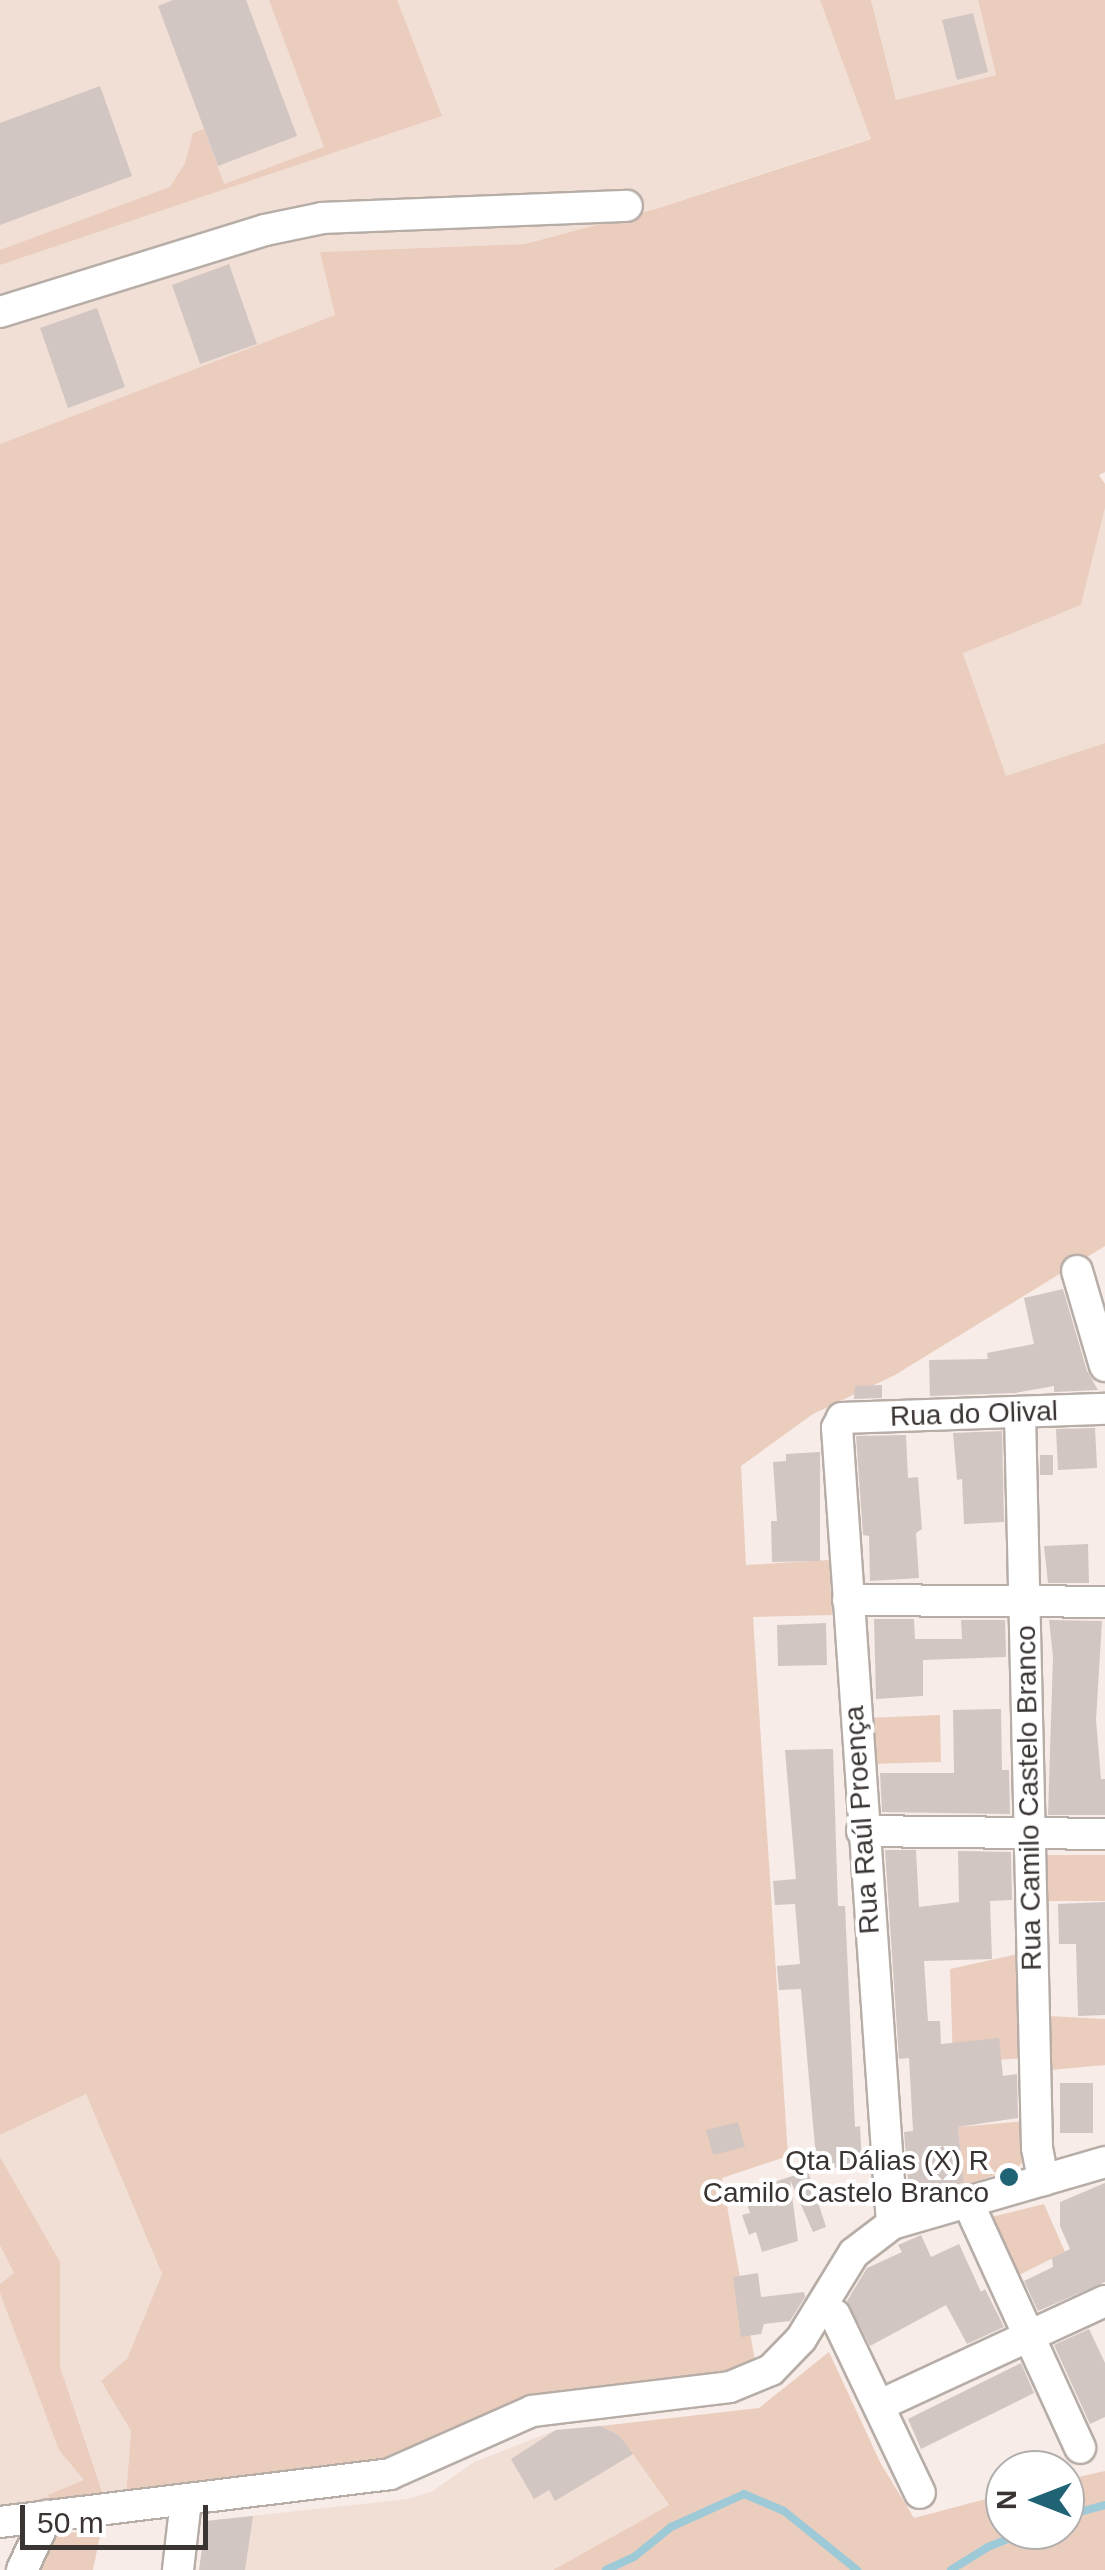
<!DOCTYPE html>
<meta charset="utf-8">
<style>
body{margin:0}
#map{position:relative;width:1105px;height:2570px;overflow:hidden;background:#f7ece7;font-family:Arial,sans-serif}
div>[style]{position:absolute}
.built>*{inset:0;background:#f1dfd5}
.green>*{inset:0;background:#ebcdbe}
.stream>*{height:8px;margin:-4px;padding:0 4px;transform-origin:4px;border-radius:4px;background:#9ecad8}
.building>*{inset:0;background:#d1c6c1}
.roads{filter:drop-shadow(2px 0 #b7ada7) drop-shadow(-2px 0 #b7ada7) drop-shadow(0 2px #b7ada7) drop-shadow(0 -2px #b7ada7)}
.minor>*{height:30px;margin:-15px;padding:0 15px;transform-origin:15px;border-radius:15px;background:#fff}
.dots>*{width:28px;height:28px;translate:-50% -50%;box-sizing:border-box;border:5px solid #fff;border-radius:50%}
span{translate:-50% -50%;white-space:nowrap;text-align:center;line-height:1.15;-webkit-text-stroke:8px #fff;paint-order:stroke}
.street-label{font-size:28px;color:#3a3533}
.poi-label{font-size:28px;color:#3a3533}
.right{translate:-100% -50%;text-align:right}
.north{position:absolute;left:985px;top:2450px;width:100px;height:100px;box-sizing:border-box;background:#fff;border:2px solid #b0aead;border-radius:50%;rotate:270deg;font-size:28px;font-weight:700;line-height:40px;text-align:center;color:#3a3533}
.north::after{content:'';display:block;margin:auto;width:35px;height:45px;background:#1f6375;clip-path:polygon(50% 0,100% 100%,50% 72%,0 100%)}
.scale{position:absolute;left:20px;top:2505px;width:188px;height:45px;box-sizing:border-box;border:5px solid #3a3533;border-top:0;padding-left:12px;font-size:30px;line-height:35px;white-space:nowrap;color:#3a3533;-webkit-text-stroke:8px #fff;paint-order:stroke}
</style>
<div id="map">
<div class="built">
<div style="clip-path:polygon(0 0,820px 0,872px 138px,654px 209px,525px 244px,321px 252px,335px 315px,0 444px)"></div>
<div style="clip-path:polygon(871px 0,978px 0,996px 75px,896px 100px)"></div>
<div style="clip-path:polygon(1105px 508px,1105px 743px,1006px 777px,963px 652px,1081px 605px)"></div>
<div style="clip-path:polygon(86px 2094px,162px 2274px,127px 2360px,101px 2381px,131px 2431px,126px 2496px,0 2508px,0 2135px)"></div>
<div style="clip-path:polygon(601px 2426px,620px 2436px,669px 2505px,553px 2570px,199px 2570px,206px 2521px,408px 2499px,433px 2491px,474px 2462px,556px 2430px)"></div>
</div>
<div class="green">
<div style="clip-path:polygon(269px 0,397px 0,442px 116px,0 265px,0 250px,170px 187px,185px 163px,193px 133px,204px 129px,224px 184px,324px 147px)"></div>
<div style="clip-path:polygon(820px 0,871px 0,896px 100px,996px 75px,978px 0,1105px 0,1105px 472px,1099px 475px,1105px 484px,1105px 508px,1081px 605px,963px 653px,1006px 776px,1105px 743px,1105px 1246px,895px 1375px,813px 1414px,741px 1466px,746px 1565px,829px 1560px,832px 1615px,753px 1617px,788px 2156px,722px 2178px,755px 2360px,736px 2374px,392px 2459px,126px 2496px,131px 2431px,101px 2381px,127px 2359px,162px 2274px,86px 2094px,0 2135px,0 444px,335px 315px,320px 252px,525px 244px,655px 209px,871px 139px)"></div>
<div style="clip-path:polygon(940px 1715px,941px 1762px,867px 1764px,866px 1718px)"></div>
<div style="clip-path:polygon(1046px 1855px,1105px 1855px,1105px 1901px,1046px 1901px)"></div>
<div style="clip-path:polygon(1023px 1953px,1024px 2058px,953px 2063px,950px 1969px)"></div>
<div style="clip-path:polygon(1049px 2016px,1105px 2019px,1105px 2065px,1051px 2070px)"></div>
<div style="clip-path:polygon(1025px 2121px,1025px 2159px,1017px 2168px,964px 2185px,958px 2127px)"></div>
<div style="clip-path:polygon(0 2157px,60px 2262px,60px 2367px,104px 2498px,51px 2503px,48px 2495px,84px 2480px,59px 2450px,0 2293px,0 2284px,14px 2273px,0 2245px)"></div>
<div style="clip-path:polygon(1044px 2204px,1065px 2252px,1015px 2277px,987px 2218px)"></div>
<div style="clip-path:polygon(829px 2352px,881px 2464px,914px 2518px,1005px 2494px,1005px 2530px,1065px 2530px,1065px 2480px,1105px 2471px,1105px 2570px,553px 2570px,669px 2505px,620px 2436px,601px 2426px,759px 2408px)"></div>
<div style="clip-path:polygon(101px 2531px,93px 2570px,34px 2570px,52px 2538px,61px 2533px)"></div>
</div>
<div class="stream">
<div style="left:1065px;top:2516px;width:41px;rotate:-15.4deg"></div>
<div style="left:606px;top:2570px;width:31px;rotate:-25deg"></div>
<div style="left:634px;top:2557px;width:48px;rotate:-39deg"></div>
<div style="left:671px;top:2527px;width:80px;rotate:-24.3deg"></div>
<div style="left:744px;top:2494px;width:43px;rotate:23deg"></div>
<div style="left:784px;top:2511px;width:94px;rotate:38.9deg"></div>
<div style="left:951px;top:2570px;width:44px;rotate:-31.9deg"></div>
<div style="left:988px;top:2547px;width:45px;rotate:-22deg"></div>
</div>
<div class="building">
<div style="clip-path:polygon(173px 0,246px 0,297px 136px,218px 166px,158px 6px)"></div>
<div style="clip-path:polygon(973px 13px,988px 72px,957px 80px,942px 20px)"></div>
<div style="clip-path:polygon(100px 86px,132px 176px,0 225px,0 123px)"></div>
<div style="clip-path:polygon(229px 264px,257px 344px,200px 364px,172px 285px)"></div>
<div style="clip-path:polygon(97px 308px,125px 387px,68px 408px,40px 328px)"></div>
<div style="clip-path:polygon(1063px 1289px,1087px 1371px,1098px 1390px,1054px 1392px,1054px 1386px,1015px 1393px,930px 1396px,929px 1360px,988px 1359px,987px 1353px,1034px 1344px,1024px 1298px)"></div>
<div style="clip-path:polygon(882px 1385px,882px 1398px,854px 1399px,855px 1386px)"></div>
<div style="clip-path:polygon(1095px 1428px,1097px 1468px,1058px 1470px,1056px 1429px)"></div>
<div style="clip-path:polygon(1002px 1431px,1004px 1522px,964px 1524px,962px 1479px,957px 1480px,953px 1433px)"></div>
<div style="clip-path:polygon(906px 1435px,908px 1478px,918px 1477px,922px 1529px,916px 1533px,919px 1578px,870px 1581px,869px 1536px,863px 1535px,856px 1436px)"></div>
<div style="clip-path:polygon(820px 1452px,820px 1561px,772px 1562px,771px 1521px,777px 1521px,773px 1462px,786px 1461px,786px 1454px)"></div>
<div style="clip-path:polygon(1040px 1455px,1053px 1455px,1053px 1475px,1040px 1475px)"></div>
<div style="clip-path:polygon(1088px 1544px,1089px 1583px,1048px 1583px,1044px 1546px)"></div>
<div style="clip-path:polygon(874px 1619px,914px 1619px,915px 1639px,962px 1639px,961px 1620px,1005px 1620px,1006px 1657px,923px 1660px,923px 1696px,876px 1699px)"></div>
<div style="clip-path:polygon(1049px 1620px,1102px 1621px,1096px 1720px,1101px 1779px,1105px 1779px,1105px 1815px,1048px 1815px,1053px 1657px)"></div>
<div style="clip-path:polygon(826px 1623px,827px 1665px,778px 1666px,777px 1625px)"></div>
<div style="clip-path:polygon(1001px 1709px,1002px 1770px,1009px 1770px,1010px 1814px,882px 1812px,880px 1773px,954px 1773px,953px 1710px)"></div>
<div style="clip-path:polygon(833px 1749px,838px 1906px,845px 1906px,855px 2127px,860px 2126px,862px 2166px,817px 2169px,801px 1989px,779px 1990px,777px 1966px,800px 1964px,795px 1904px,775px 1905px,773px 1881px,796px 1879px,785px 1750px)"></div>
<div style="clip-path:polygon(885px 1850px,916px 1850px,919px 1907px,959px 1902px,958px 1851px,1011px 1852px,1012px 1900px,990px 1901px,992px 1959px,924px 1961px,928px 2021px,940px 2021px,941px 2044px,999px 2038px,1003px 2076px,1017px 2074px,1018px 2118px,958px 2127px,964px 2183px,909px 2193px,904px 2132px,913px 2131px,909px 2058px,899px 2059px)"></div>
<div style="clip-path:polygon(1105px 1902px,1105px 2015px,1078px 2016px,1076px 1944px,1059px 1944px,1058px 1904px)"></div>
<div style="clip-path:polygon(1060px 2083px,1093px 2083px,1093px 2133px,1060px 2133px)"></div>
<div style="clip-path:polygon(738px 2122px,745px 2147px,713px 2155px,706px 2130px)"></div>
<div style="clip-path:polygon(808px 2171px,826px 2227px,813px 2232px,790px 2180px,798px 2241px,762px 2252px,756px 2232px,749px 2235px,742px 2215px,750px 2213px,743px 2192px)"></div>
<div style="clip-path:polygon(1105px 2183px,1105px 2282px,1038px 2311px,1024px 2281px,1053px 2267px,1052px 2258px,1070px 2249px,1060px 2226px,1060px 2202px)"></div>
<div style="clip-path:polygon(921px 2235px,931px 2257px,959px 2244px,981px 2292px,985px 2289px,1004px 2327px,967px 2344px,946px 2305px,870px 2346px,847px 2301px,867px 2268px,902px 2252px,898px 2245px)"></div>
<div style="clip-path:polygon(758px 2273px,761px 2297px,804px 2292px,805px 2297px,790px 2321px,764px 2324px,761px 2334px,741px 2337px,733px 2277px)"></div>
<div style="clip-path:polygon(1089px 2329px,1105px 2363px,1105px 2417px,1090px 2424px,1054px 2345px)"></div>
<div style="clip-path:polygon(1021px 2363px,1034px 2393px,921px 2449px,908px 2419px)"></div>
<div style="clip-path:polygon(601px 2426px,620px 2436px,633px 2454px,555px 2501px,549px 2490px,534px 2499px,511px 2459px,556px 2430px)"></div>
<div style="clip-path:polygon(253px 2516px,245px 2570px,199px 2570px,206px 2521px)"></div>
</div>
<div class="roads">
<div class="minor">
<div style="left:0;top:312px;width:277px;rotate:-17.2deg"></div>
<div style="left:265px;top:230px;width:59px;rotate:-11.7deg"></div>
<div style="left:323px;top:218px;width:304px;rotate:-2.3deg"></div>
<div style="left:1077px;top:1271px;width:99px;rotate:73.6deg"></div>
<div style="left:1020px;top:1414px;width:734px;rotate:88.67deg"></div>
<div style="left:1037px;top:2148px;width:33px;rotate:79deg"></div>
<div style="left:848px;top:1600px;width:257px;rotate:0.4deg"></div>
<div style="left:862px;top:1831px;width:243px;rotate:0.7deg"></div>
<div style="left:969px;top:2205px;width:267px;rotate:65.4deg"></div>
<div style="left:892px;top:2224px;width:798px;rotate:-93.95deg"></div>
<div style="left:837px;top:1428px;width:11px;rotate:-63deg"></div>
<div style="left:842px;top:1418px;width:263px;rotate:-2deg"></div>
<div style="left:835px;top:2315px;width:197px;rotate:64.5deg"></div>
<div style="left:880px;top:2405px;width:248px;rotate:-24.8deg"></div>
<div style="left:0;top:2522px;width:393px;rotate:-7deg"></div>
<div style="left:390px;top:2474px;width:155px;rotate:-23.9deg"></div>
<div style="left:532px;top:2411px;width:199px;rotate:-6.9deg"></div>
<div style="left:730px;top:2387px;width:44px;rotate:-22.5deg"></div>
<div style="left:771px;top:2370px;width:43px;rotate:-45.9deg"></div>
<div style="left:801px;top:2339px;width:101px;rotate:-58.4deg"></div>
<div style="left:854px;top:2253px;width:48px;rotate:-37.3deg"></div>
<div style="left:892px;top:2224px;width:222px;rotate:-16.2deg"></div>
<div style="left:22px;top:2570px;width:60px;rotate:-65.2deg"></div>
<div style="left:178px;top:2570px;width:70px;rotate:-83.5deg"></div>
</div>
</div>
<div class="dots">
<div style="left:1009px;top:2177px;background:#1f6375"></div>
</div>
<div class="street-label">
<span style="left:974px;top:1414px;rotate:-2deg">Rua do Olival</span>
<span style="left:1029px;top:1798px;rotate:-91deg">Rua Camilo Castelo Branco</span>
<span style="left:862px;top:1820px;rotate:-94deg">Rua Raúl Proença</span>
</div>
<div class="poi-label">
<span class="right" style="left:989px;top:2177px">Qta Dálias (X) R<br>Camilo Castelo Branco</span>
</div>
<div class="north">N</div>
<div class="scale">50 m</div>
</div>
